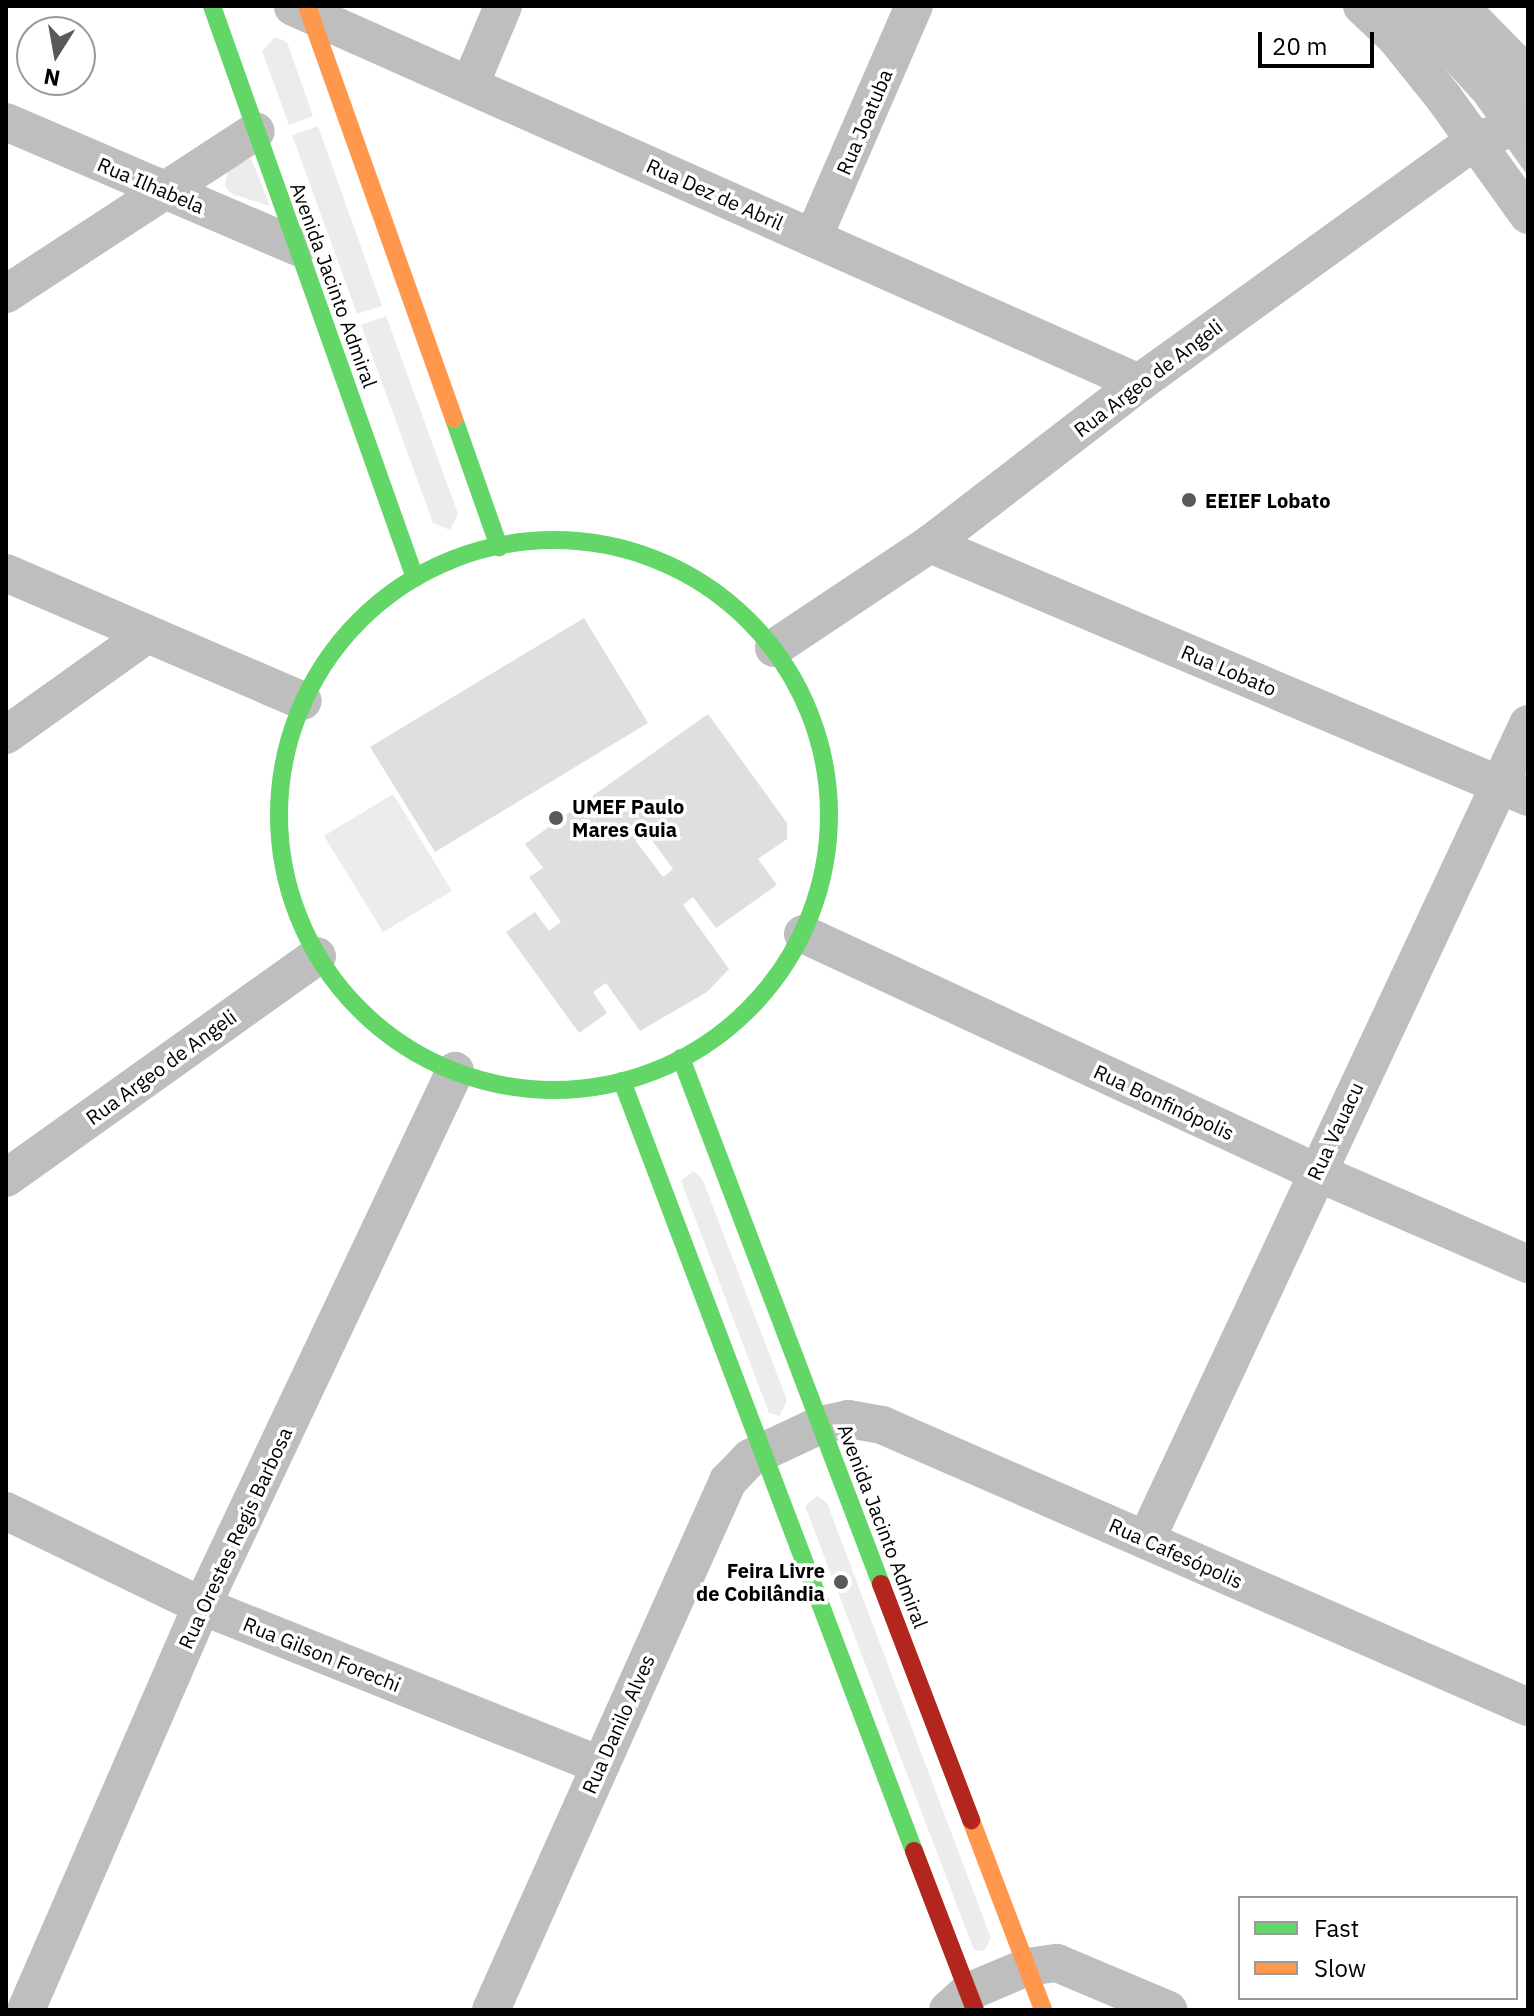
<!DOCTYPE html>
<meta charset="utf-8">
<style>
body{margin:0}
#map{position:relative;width:1534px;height:2016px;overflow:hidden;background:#fff;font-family:"IBM Plex Sans",sans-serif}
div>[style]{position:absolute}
.green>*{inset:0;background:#ececec}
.water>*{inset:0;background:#bfbfbf}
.building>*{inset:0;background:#dfdfdf}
.street>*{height:38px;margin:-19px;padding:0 19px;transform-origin:19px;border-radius:19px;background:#bebebe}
.fast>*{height:18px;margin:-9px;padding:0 9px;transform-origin:9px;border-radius:9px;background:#63d668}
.fast>.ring{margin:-9px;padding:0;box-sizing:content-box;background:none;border:18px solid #63d668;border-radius:50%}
.slow>*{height:18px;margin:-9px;padding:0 9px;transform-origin:9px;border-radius:9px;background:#ff974d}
.jam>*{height:18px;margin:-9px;padding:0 9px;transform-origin:9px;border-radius:9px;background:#b3261e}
.dots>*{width:22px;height:22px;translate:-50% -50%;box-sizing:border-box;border:4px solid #fff;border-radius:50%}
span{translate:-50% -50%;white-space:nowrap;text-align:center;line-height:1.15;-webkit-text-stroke:7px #fff;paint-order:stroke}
.street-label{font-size:20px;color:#000}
.poi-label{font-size:20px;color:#000;font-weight:700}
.left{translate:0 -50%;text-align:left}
.right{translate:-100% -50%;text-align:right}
.frame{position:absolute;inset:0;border:8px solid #000;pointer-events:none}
.legend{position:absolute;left:1238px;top:1896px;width:280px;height:104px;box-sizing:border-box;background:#fff;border:2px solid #999;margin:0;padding:10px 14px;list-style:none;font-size:24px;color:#000}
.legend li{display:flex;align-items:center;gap:16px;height:40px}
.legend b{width:40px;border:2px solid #999}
.north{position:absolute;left:16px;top:16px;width:80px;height:80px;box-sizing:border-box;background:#fff;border:2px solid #999;border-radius:50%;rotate:191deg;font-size:22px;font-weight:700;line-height:32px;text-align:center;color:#000}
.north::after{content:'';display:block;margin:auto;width:28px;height:36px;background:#595959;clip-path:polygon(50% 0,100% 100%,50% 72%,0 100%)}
.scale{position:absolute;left:1258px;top:32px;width:116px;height:36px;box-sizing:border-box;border:4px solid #000;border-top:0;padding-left:10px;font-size:24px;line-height:28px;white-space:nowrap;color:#000;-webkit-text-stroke:6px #fff;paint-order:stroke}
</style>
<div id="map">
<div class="green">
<div style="clip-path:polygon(275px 37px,287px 42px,313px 116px,289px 125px,262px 51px)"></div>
<div style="clip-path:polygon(318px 126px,382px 306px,357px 314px,292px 135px)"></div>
<div style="clip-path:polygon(251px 158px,270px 206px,232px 194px,225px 186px,228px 171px)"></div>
<div style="clip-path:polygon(386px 316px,458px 514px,450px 530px,433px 523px,361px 325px)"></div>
<div style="clip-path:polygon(393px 794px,452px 891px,383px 932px,324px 836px)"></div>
<div style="clip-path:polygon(693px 1171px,702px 1178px,787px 1400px,780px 1416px,769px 1413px,681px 1181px)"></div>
<div style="clip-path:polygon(817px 1496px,827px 1503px,991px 1938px,984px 1951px,974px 1950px,805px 1506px)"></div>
</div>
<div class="water">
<div style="clip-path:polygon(1388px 6px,1486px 6px,1528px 49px,1528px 176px,1475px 102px)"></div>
</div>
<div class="building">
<div style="clip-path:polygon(584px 618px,648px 723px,435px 852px,370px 747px)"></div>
<div style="clip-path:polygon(evenodd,708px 714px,787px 823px,787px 839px,758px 859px,777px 885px,716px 928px,693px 897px,683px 905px,729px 969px,707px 992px,640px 1031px,606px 983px,593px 992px,607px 1013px,579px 1033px,506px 932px,535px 912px,549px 931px,561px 922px,529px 877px,543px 868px,525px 844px,708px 714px,646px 832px,673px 869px,663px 877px,635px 840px,646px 832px)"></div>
</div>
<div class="street">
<div style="left:1362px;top:6px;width:47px;rotate:43.3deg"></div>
<div style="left:1396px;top:38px;width:77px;rotate:51.3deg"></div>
<div style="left:1444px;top:98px;width:144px;rotate:54.3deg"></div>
<div style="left:293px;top:7px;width:926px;rotate:23.96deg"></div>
<div style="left:470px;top:85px;width:86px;rotate:-67.3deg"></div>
<div style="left:6px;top:122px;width:317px;rotate:23.2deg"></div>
<div style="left:813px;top:238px;width:253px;rotate:-66.5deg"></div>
<div style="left:6px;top:294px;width:298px;rotate:-33.1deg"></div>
<div style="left:930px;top:544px;width:649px;rotate:22.93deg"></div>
<div style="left:6px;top:573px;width:323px;rotate:23.3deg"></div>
<div style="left:774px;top:648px;width:187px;rotate:-33.7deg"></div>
<div style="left:930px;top:544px;width:264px;rotate:-37.6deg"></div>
<div style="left:1139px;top:383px;width:412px;rotate:-35.8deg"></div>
<div style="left:1473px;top:142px;width:59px;rotate:-20deg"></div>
<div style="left:6px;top:735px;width:172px;rotate:-35.5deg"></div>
<div style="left:803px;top:934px;width:566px;rotate:24.89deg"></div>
<div style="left:1316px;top:1172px;width:231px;rotate:23.5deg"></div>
<div style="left:6px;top:1178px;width:382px;rotate:-35.5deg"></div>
<div style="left:6px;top:1511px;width:218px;rotate:25.9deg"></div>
<div style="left:202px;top:1606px;width:428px;rotate:21.8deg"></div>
<div style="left:1146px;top:1540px;width:901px;rotate:-64.91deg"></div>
<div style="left:26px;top:2010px;width:441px;rotate:-66.5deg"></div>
<div style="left:202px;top:1606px;width:592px;rotate:-64.69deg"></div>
<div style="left:491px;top:2010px;width:580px;rotate:-65.87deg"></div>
<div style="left:728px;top:1481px;width:32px;rotate:-46deg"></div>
<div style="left:750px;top:1458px;width:77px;rotate:-25.2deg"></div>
<div style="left:820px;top:1425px;width:29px;rotate:-12deg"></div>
<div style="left:848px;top:1419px;width:35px;rotate:10deg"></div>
<div style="left:882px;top:1425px;width:705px;rotate:23.58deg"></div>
<div style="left:948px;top:2010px;width:27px;rotate:-42deg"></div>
<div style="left:968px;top:1992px;width:64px;rotate:-23deg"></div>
<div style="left:1027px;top:1967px;width:30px;rotate:-8deg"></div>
<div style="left:1057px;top:1963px;width:121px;rotate:22.9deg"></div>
</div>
<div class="fast">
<div style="left:212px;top:6px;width:607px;rotate:70.46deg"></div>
<div style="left:454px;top:419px;width:136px;rotate:70.6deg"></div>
<div class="ring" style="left:279px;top:540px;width:532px;height:532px"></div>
<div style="left:681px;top:1058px;width:563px;rotate:69.18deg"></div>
<div style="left:622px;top:1081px;width:824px;rotate:69.23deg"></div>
</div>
<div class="slow">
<div style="left:307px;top:6px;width:438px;rotate:70.4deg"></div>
<div style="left:971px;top:1820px;width:203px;rotate:69.2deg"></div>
</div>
<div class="jam">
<div style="left:881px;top:1584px;width:253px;rotate:69.1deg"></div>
<div style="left:914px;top:1851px;width:170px;rotate:69deg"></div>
</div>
<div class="dots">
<div style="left:1189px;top:500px;background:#595959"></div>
<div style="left:556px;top:818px;background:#595959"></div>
<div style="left:841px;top:1582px;background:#595959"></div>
</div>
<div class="street-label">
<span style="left:864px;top:122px;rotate:-67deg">Rua Joatuba</span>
<span style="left:151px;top:185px;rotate:23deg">Rua Ilhabela</span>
<span style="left:715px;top:194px;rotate:24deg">Rua Dez de Abril</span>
<span style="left:334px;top:285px;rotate:70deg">Avenida Jacinto Admiral</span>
<span style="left:1148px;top:378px;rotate:-37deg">Rua Argeo de Angeli</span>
<span style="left:1229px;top:670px;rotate:23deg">Rua Lobato</span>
<span style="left:161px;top:1067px;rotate:-36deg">Rua Argeo de Angeli</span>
<span style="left:1164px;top:1102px;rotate:25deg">Rua Bonfinópolis</span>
<span style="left:1335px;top:1131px;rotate:-65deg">Rua Vauacu</span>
<span style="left:883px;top:1526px;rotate:69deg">Avenida Jacinto Admiral</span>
<span style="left:235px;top:1538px;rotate:-65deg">Rua Orestes Regis Barbosa</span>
<span style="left:1176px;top:1553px;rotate:24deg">Rua Cafesópolis</span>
<span style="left:322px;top:1654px;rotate:22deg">Rua Gilson Forechi</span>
<span style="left:618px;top:1724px;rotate:-66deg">Rua Danilo Alves</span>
</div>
<div class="poi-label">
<span class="left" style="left:1205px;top:500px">EEIEF Lobato</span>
<span class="left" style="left:572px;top:818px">UMEF Paulo<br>Mares Guia</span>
<span class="right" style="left:825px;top:1582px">Feira Livre<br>de Cobilândia</span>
</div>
<div class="frame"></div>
<ul class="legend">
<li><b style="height:10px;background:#63d668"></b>Fast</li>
<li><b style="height:10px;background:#ff974d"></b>Slow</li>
</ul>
<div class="north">N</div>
<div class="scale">20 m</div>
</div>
